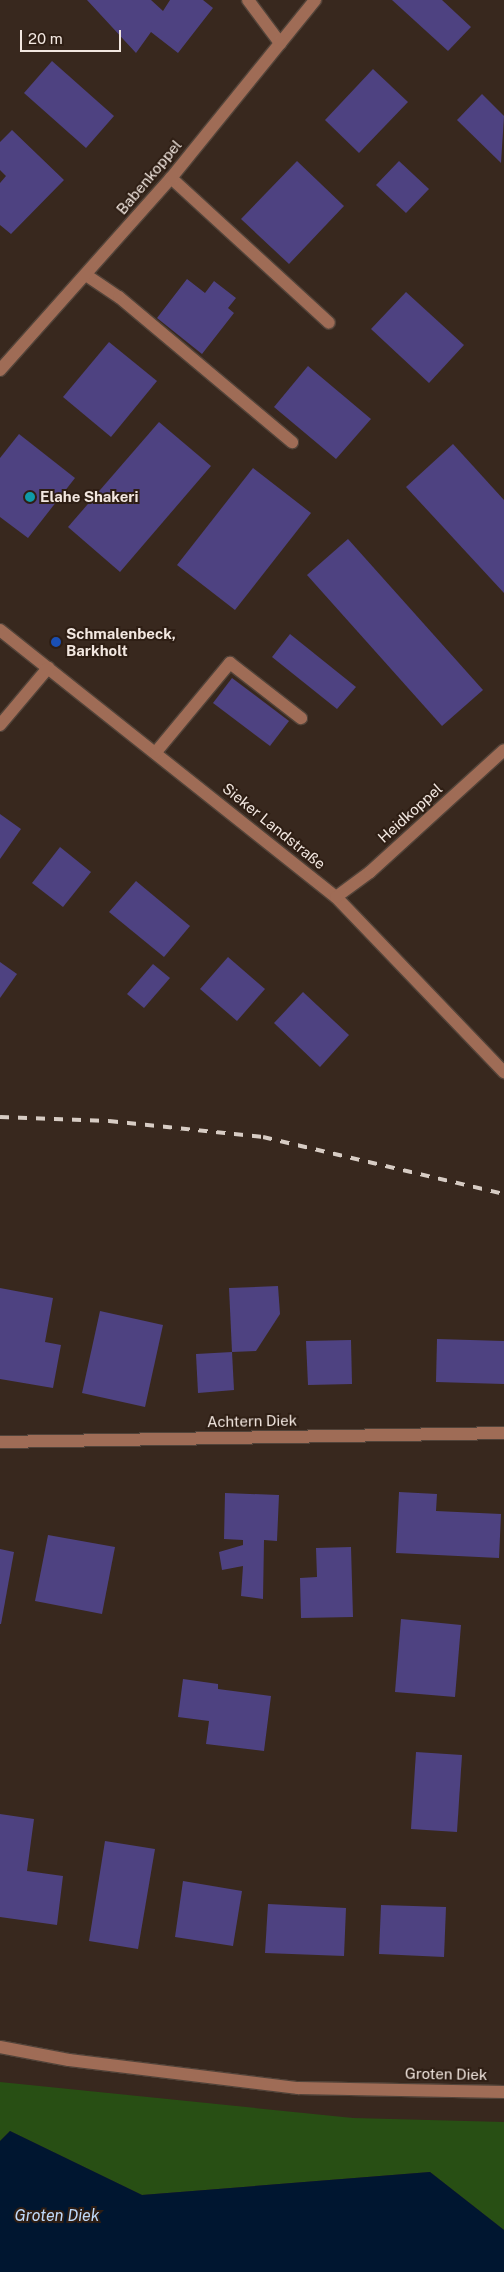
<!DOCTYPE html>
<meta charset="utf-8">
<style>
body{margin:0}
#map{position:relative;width:504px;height:2272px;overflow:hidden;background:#38281e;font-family:"Public Sans",sans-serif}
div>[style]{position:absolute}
.green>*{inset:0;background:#284f14}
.water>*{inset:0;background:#001630}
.building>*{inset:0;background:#4e4281}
.roads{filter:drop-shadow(1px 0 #524339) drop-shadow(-1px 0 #524339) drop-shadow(0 1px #524339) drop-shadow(0 -1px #524339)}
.minor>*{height:12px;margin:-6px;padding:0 6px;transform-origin:6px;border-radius:6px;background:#9f6c56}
.rail>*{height:4px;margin-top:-2px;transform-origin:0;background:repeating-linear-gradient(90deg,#d7ccc4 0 9px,transparent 0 18px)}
.dots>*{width:14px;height:14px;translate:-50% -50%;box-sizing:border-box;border:2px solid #2e1e14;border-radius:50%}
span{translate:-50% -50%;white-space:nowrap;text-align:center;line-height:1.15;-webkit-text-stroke:4px #2e1e14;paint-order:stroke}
.street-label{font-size:15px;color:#f2e7e0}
.poi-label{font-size:15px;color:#f2e7e0;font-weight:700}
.left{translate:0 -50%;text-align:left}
.water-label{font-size:16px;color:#c0dafa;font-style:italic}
.scale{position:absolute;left:20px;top:30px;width:101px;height:22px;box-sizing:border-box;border:2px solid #f2e7e0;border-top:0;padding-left:6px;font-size:15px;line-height:18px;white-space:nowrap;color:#f2e7e0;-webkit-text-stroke:4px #2e1e14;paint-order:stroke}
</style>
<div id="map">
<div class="green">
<div style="clip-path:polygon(0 2082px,353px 2118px,504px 2122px,504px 2230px,430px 2172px,142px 2195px,10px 2131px,0 2141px)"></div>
</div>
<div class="water">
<div style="clip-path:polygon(10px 2131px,142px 2195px,430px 2172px,504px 2230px,504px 2272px,0 2272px,0 2141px)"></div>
</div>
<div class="building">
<div style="clip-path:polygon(87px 0,151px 0,163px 11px,170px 0,203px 0,213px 8px,178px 53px,151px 32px,136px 53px)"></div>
<div style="clip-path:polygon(392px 0,442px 0,471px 27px,448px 51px)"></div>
<div style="clip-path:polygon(52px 61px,114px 116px,86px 148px,24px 93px)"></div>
<div style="clip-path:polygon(373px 69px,408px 102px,359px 153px,325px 120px)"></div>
<div style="clip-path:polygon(482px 94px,504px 116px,501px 163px,457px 120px)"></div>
<div style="clip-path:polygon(12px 130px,64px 180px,11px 234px,0 225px,0 183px,6px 176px,0 170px,0 142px)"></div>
<div style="clip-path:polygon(297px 161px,344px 206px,289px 264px,241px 219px)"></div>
<div style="clip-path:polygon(399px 161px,429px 189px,406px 213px,376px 185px)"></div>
<div style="clip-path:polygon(187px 279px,205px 293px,214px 281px,236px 298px,228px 308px,234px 313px,202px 354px,157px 318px)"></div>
<div style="clip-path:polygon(406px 292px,464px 345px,429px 383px,371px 329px)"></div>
<div style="clip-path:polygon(109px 342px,157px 381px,111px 437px,63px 397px)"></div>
<div style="clip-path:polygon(308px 366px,371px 419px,336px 459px,274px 407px)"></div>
<div style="clip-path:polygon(159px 422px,211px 466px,120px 572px,68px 527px)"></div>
<div style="clip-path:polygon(19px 434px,75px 478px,28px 538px,0 517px,0 458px)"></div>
<div style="clip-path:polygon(453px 444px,504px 500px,504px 593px,406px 487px)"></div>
<div style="clip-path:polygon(253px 468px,311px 513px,235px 610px,177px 565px)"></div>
<div style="clip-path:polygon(348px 539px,483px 690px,442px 726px,307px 575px)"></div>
<div style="clip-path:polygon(290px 634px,356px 687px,337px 709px,272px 657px)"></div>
<div style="clip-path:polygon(232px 678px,289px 721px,270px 746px,213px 703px)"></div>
<div style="clip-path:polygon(0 814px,21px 829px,0 859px)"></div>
<div style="clip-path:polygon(60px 847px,91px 872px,63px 907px,32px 883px)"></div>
<div style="clip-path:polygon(136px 881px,190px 926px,164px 957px,109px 912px)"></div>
<div style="clip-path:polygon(228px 957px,265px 989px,237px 1021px,200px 989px)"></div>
<div style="clip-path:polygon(0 962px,17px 974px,0 998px)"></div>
<div style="clip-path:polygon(153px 964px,170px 978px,144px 1008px,127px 994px)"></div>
<div style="clip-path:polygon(303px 992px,349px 1035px,320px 1067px,274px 1023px)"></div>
<div style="clip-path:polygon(278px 1286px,280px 1314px,256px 1351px,232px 1352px,229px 1288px)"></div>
<div style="clip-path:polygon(0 1288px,53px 1298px,45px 1342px,61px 1345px,53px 1388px,0 1379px)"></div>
<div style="clip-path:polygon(100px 1311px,163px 1325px,145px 1407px,82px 1393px)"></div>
<div style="clip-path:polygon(437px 1339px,504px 1341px,504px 1384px,436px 1382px)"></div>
<div style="clip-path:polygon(351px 1340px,352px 1384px,308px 1385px,306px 1341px)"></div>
<div style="clip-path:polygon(232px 1352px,234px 1390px,198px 1393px,196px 1354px)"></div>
<div style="clip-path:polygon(399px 1492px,437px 1494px,436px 1511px,501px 1514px,499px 1558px,396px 1553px)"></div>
<div style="clip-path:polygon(225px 1493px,279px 1495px,277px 1541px,264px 1540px,263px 1599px,241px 1596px,243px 1566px,222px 1570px,219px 1552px,243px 1545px,243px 1540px,224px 1539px)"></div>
<div style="clip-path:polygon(48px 1535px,115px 1547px,102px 1614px,35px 1601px)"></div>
<div style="clip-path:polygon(351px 1547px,353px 1617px,301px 1618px,300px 1578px,317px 1577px,316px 1548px)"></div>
<div style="clip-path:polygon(0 1549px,14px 1552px,1px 1624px,0 1624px)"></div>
<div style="clip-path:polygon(401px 1619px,461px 1625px,455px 1697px,395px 1692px)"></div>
<div style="clip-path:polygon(183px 1679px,218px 1684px,218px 1689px,271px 1696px,264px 1751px,206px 1744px,209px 1721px,178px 1717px)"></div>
<div style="clip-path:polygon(416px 1752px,462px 1755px,457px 1832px,411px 1829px)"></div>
<div style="clip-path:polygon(0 1814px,34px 1819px,27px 1871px,63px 1876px,57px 1925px,0 1917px)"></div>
<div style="clip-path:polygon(105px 1841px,155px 1849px,138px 1949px,89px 1941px)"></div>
<div style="clip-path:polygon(183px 1881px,242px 1891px,233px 1946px,175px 1937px)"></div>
<div style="clip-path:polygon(268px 1904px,346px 1908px,344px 1956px,265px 1953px)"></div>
<div style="clip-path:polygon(381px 1905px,446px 1907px,444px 1957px,379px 1954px)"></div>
</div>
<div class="roads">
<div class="minor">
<div style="left:248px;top:0;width:54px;rotate:53.3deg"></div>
<div style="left:171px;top:178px;width:214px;rotate:42.5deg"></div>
<div style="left:86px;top:275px;width:40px;rotate:34deg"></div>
<div style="left:119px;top:297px;width:226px;rotate:40deg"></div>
<div style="left:0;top:370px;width:257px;rotate:-48.3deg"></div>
<div style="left:171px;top:178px;width:229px;rotate:-51deg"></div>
<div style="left:0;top:630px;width:429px;rotate:38.5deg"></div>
<div style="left:336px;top:897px;width:243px;rotate:46.2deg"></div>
<div style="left:0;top:725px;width:75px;rotate:-49.9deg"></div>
<div style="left:156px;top:752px;width:116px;rotate:-50.3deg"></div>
<div style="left:230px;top:663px;width:90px;rotate:37.8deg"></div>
<div style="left:336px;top:897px;width:42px;rotate:-36.3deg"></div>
<div style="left:370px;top:872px;width:181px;rotate:-42.3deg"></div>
<div style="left:0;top:1442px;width:504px;rotate:-1.02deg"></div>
<div style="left:0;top:2047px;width:70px;rotate:10.7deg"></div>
<div style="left:69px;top:2060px;width:231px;rotate:7deg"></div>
<div style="left:298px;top:2088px;width:206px;rotate:1.1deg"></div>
</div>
</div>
<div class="rail">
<div style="left:0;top:1117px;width:109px;rotate:2.1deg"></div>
<div style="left:109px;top:1121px;width:155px;rotate:5.9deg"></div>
<div style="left:263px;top:1137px;width:248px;rotate:13.3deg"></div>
</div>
<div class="dots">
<div style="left:30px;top:497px;background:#0f9aa8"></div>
<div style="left:56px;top:642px;background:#1a4fb4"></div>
</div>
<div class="street-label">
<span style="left:149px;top:177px;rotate:-50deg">Babenkoppel</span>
<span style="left:410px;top:813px;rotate:-42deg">Heidkoppel</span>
<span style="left:274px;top:826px;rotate:39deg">Sieker Landstraße</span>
<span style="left:252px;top:1421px;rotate:-1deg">Achtern Diek</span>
<span style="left:446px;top:2074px;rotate:1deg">Groten Diek</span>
</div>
<div class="poi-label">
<span class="left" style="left:40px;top:497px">Elahe Shakeri</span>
<span class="left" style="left:66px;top:642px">Schmalenbeck,<br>Barkholt</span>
</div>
<div class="water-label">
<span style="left:57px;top:2216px">Groten Diek</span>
</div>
<div class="scale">20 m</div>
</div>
